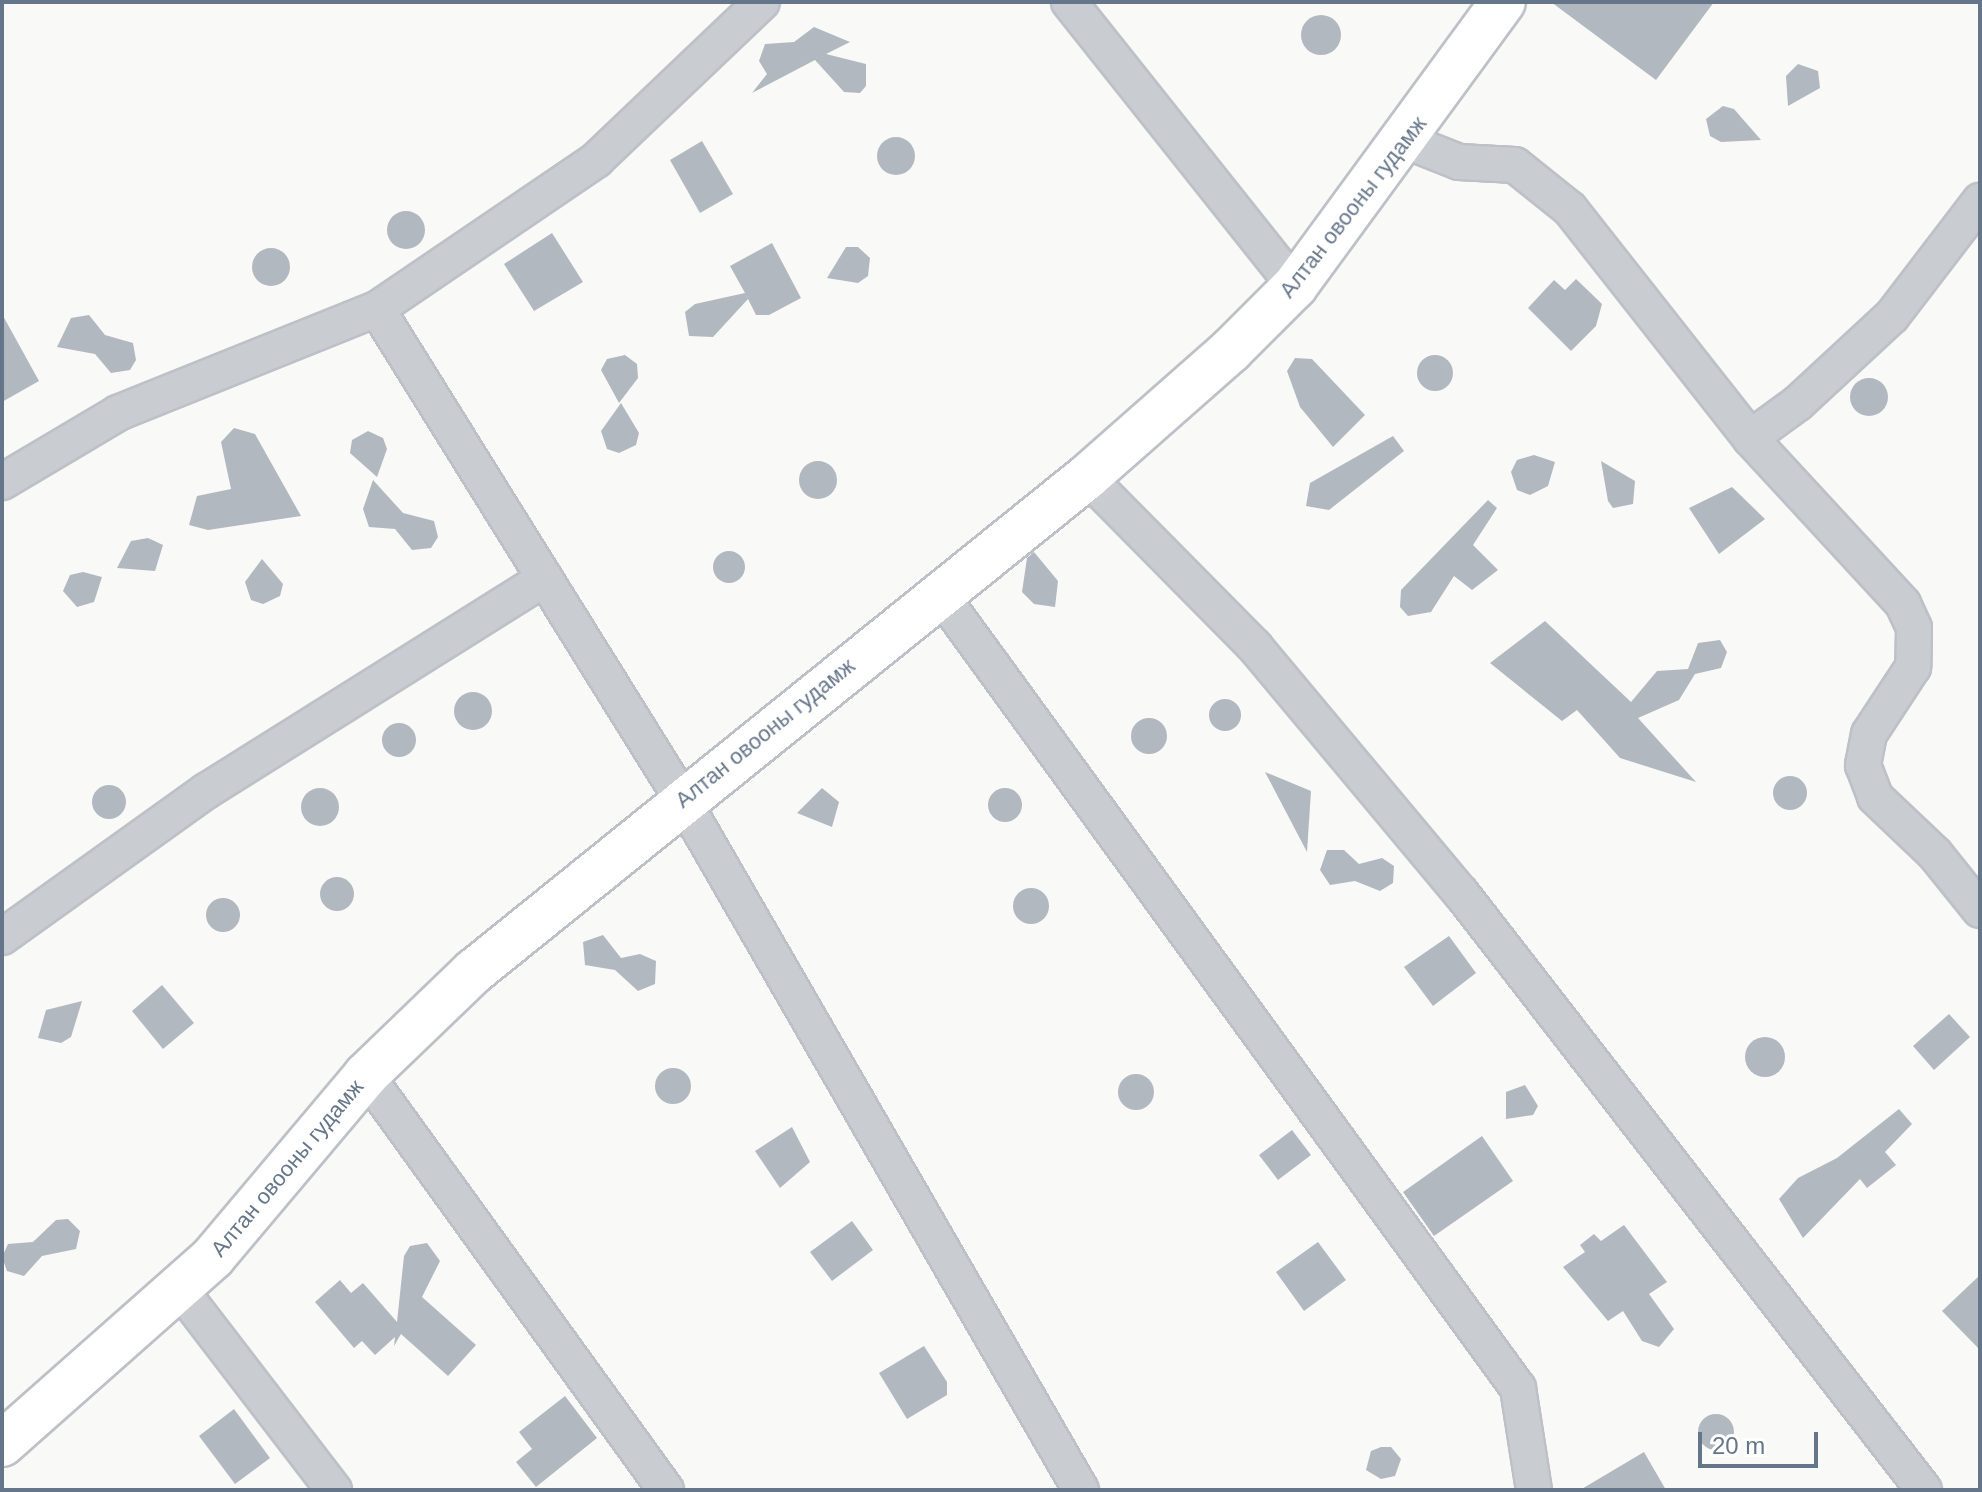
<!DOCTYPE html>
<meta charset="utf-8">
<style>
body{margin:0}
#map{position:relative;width:1982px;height:1492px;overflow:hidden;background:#f9faf7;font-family:Helvetica,sans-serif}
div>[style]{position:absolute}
.building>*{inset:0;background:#b1b8bf}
.round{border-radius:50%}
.roads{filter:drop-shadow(2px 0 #bdc1c7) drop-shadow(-2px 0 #bdc1c7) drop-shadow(0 2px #bdc1c7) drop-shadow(0 -2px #bdc1c7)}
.street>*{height:34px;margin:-17px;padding:0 17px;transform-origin:17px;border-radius:17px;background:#c9ccd0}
.secondary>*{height:44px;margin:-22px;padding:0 22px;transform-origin:22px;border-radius:22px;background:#fff}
span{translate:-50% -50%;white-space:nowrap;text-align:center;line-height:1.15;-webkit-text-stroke:8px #fff;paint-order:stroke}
.street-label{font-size:22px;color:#66768a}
.frame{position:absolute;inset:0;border:4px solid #66768a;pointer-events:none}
.scale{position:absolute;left:1698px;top:1432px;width:120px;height:36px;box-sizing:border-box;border:4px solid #66768a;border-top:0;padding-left:10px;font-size:24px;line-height:28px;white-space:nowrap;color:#66768a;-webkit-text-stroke:6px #fff;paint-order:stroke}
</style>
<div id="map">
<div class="building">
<div style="clip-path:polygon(1551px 2px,1714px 2px,1656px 80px)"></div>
<div class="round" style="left:1301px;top:15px;width:40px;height:40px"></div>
<div style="clip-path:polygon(814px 27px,850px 42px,826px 54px,866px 64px,866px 86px,860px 93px,844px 92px,815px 60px,752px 93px,767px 74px,759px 61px,765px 44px,794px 42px)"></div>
<div style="clip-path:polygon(1798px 64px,1818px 71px,1820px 88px,1788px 106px,1786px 76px)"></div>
<div style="clip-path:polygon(1723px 106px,1734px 109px,1761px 140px,1721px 142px,1710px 136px,1706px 119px)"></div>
<div class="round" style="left:877px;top:137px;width:38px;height:38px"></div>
<div style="clip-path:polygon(702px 141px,733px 194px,700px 213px,670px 160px)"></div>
<div class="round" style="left:387px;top:211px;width:38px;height:38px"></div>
<div style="clip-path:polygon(552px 233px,583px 282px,534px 311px,504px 264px)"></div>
<div style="clip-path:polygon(772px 243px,801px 298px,769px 315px,756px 315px,748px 299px,713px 337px,689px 336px,685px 312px,695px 304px,745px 293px,730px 266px)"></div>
<div style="clip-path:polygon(846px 247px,858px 247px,870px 258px,868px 276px,858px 283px,827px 278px)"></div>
<div class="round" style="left:252px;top:248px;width:38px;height:38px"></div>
<div style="clip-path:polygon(1576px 279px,1602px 304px,1596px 326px,1571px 351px,1528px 308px,1554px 280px,1565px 290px)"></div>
<div style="clip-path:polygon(2px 314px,39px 381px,2px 402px)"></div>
<div style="clip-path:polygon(89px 315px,105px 335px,133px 343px,136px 360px,130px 370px,111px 373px,95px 354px,57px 347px,71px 318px)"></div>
<div class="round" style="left:1417px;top:355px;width:36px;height:36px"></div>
<div style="clip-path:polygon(625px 355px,637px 364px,638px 378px,619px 403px,601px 370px,607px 359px)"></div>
<div style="clip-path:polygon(1295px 358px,1312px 359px,1365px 415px,1333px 447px,1300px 407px,1287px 371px)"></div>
<div class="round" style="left:1850px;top:378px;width:38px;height:38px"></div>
<div style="clip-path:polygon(621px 403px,639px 433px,636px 445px,619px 453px,607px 449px,601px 431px)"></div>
<div style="clip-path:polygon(234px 428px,255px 434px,301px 516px,208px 530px,189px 525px,197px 496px,231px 489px,221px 442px)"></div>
<div style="clip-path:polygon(368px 431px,383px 438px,387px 449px,377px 477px,350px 453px,352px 440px)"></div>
<div style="clip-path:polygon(1393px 436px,1404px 451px,1329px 510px,1306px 506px,1310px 483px)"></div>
<div style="clip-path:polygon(1534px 455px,1555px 462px,1548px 486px,1530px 495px,1517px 490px,1511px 472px,1517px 460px)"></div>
<div style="clip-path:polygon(1601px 461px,1635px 481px,1633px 504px,1613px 508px,1608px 501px)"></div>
<div class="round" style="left:799px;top:461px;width:38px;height:38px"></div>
<div style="clip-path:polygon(373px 480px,403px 513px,434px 521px,438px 537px,431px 548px,412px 550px,395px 529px,369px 527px,363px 509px)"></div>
<div style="clip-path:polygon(1732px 487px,1765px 519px,1719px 554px,1689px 508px)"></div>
<div style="clip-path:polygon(1488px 500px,1497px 508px,1473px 545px,1498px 570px,1472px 590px,1454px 576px,1431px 612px,1408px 616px,1400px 607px,1401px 590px)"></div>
<div style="clip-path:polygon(148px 538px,163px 545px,155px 571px,117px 568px,131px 541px)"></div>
<div class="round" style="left:713px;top:551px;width:32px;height:32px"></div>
<div style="clip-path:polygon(1034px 552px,1058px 581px,1055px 607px,1034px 604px,1022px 592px,1027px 558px)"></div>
<div style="clip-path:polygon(262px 559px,283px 584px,280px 596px,263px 604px,251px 600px,245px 582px)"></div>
<div style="clip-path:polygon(83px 572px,102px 577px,94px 602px,77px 607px,63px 591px,70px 575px)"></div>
<div style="clip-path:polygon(1545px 621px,1631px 702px,1657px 671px,1688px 669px,1698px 643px,1720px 640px,1727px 652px,1721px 668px,1695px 674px,1679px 700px,1638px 718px,1696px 782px,1620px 758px,1577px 710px,1562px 721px,1490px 663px)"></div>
<div class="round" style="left:454px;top:692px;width:38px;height:38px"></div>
<div class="round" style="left:1209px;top:699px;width:32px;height:32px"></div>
<div class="round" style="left:1131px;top:718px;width:36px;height:36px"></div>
<div class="round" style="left:382px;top:723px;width:34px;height:34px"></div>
<div style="clip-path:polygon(1265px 772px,1311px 791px,1307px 852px)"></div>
<div class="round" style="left:1773px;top:776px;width:34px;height:34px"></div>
<div class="round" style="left:92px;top:785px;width:34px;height:34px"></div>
<div style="clip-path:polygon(822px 788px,839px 802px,832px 827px,797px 813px)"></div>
<div class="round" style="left:301px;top:788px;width:38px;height:38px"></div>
<div class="round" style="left:988px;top:788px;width:34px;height:34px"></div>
<div style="clip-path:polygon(1327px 850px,1344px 850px,1359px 864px,1382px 858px,1394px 866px,1393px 883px,1380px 891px,1355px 881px,1330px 885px,1320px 870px)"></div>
<div class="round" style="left:320px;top:877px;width:34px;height:34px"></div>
<div class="round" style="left:1013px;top:888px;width:36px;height:36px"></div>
<div class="round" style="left:206px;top:898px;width:34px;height:34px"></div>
<div style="clip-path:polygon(603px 935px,621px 958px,640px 954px,656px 961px,655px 984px,638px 991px,615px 970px,585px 965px,583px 942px)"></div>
<div style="clip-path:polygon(1449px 936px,1476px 973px,1433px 1006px,1404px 967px)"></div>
<div style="clip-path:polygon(162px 985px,194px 1023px,163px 1049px,132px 1011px)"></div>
<div style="clip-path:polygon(82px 1001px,71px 1037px,61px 1043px,38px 1038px,46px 1010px)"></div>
<div style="clip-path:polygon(1949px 1014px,1970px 1037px,1934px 1070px,1913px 1046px)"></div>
<div class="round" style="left:1745px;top:1037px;width:40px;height:40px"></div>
<div class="round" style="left:655px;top:1068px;width:36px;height:36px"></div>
<div class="round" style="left:1118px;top:1074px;width:36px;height:36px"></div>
<div style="clip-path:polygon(1525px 1085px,1538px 1106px,1533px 1115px,1506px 1119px,1506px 1092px)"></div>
<div style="clip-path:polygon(1899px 1109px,1912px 1124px,1885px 1152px,1896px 1165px,1867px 1188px,1860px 1179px,1803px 1238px,1779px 1199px,1798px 1178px,1837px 1158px)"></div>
<div style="clip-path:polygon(792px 1127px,810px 1162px,780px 1188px,755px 1151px)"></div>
<div style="clip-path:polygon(1292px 1130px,1311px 1155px,1278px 1180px,1259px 1155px)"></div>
<div style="clip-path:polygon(1482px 1136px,1513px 1181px,1434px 1236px,1403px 1192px)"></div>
<div style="clip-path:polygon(68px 1219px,80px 1231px,76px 1249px,42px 1256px,24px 1276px,7px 1271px,2px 1257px,8px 1244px,33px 1242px,56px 1220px)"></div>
<div style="clip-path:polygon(852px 1221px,873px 1250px,832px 1281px,810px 1252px)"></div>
<div style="clip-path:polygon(1624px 1225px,1667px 1282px,1649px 1294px,1674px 1329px,1659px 1347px,1642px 1341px,1623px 1311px,1608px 1321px,1563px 1267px,1585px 1252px,1580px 1245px,1594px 1234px,1601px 1241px)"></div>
<div style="clip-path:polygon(1318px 1242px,1346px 1280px,1304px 1311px,1276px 1272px)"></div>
<div style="clip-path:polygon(427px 1243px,440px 1261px,422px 1297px,476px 1345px,448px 1376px,401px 1334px,394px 1346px,395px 1337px,375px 1355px,362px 1341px,354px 1348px,315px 1302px,340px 1280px,351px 1293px,363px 1283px,397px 1322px,404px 1256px,410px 1246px)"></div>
<div style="clip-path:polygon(1980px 1275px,1980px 1350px,1942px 1311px)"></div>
<div style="clip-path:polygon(924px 1346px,947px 1382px,947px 1395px,907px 1419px,879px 1373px)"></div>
<div style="clip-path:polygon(565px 1396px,597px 1438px,536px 1487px,516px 1462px,532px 1449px,519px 1432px)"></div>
<div style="clip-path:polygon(234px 1409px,270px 1458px,235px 1484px,199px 1436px)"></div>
<div class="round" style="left:1698px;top:1414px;width:36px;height:36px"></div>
<div style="clip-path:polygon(1381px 1447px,1391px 1447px,1401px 1459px,1395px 1476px,1381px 1479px,1366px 1470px,1371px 1451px)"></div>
<div style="clip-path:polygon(1644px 1452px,1666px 1490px,1580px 1490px)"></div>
</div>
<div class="roads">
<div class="street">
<div style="left:1069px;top:2px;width:363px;rotate:51.5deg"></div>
<div style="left:1406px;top:141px;width:57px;rotate:21.6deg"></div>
<div style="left:1459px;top:162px;width:56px;rotate:3.1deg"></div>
<div style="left:1515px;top:165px;width:70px;rotate:38.7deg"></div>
<div style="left:1570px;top:209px;width:291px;rotate:51.8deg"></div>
<div style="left:1750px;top:438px;width:226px;rotate:47.3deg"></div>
<div style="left:1903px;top:604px;width:26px;rotate:65deg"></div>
<div style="left:1914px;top:628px;width:39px;rotate:91deg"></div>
<div style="left:1913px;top:667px;width:80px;rotate:123.3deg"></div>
<div style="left:1869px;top:734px;width:32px;rotate:101deg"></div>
<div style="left:1863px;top:765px;width:34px;rotate:69deg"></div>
<div style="left:1875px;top:797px;width:83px;rotate:43.5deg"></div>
<div style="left:1935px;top:854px;width:72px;rotate:51.2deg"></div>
<div style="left:377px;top:309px;width:577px;rotate:58.1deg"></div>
<div style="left:682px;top:799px;width:798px;rotate:60deg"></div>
<div style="left:1750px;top:438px;width:59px;rotate:-36.1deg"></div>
<div style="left:1798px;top:403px;width:128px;rotate:-42.8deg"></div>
<div style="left:1892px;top:316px;width:145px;rotate:-52.6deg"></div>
<div style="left:1087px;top:477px;width:239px;rotate:45.3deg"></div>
<div style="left:1255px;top:647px;width:321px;rotate:50.1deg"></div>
<div style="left:1461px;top:893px;width:755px;rotate:52.2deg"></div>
<div style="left:2px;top:482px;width:135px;rotate:-30.7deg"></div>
<div style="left:118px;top:413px;width:279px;rotate:-21.9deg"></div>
<div style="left:377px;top:309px;width:265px;rotate:-34.2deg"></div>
<div style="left:596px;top:160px;width:229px;rotate:-43.6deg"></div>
<div style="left:940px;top:594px;width:982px;rotate:53.95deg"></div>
<div style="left:1518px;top:1388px;width:103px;rotate:81.1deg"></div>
<div style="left:2px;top:937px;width:251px;rotate:-35.6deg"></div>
<div style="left:206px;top:791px;width:400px;rotate:-32.1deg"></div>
<div style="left:366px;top:1075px;width:512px;rotate:54.14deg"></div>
<div style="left:179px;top:1288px;width:255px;rotate:52.5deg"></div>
</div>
<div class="secondary">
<div style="left:2px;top:1444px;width:282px;rotate:-41.5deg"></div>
<div style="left:213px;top:1257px;width:238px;rotate:-49.9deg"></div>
<div style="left:366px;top:1075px;width:149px;rotate:-43.9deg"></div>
<div style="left:473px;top:972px;width:789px;rotate:-38.88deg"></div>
<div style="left:1087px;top:477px;width:192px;rotate:-41.4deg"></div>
<div style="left:1231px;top:350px;width:91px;rotate:-45deg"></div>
<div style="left:1295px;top:286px;width:352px;rotate:-53.8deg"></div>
</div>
</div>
<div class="street-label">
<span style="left:1353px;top:207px;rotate:-52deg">Алтан овооны гудамж</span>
<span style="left:765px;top:733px;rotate:-39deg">Алтан овооны гудамж</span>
<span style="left:287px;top:1168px;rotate:-50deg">Алтан овооны гудамж</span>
</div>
<div class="frame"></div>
<div class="scale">20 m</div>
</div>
